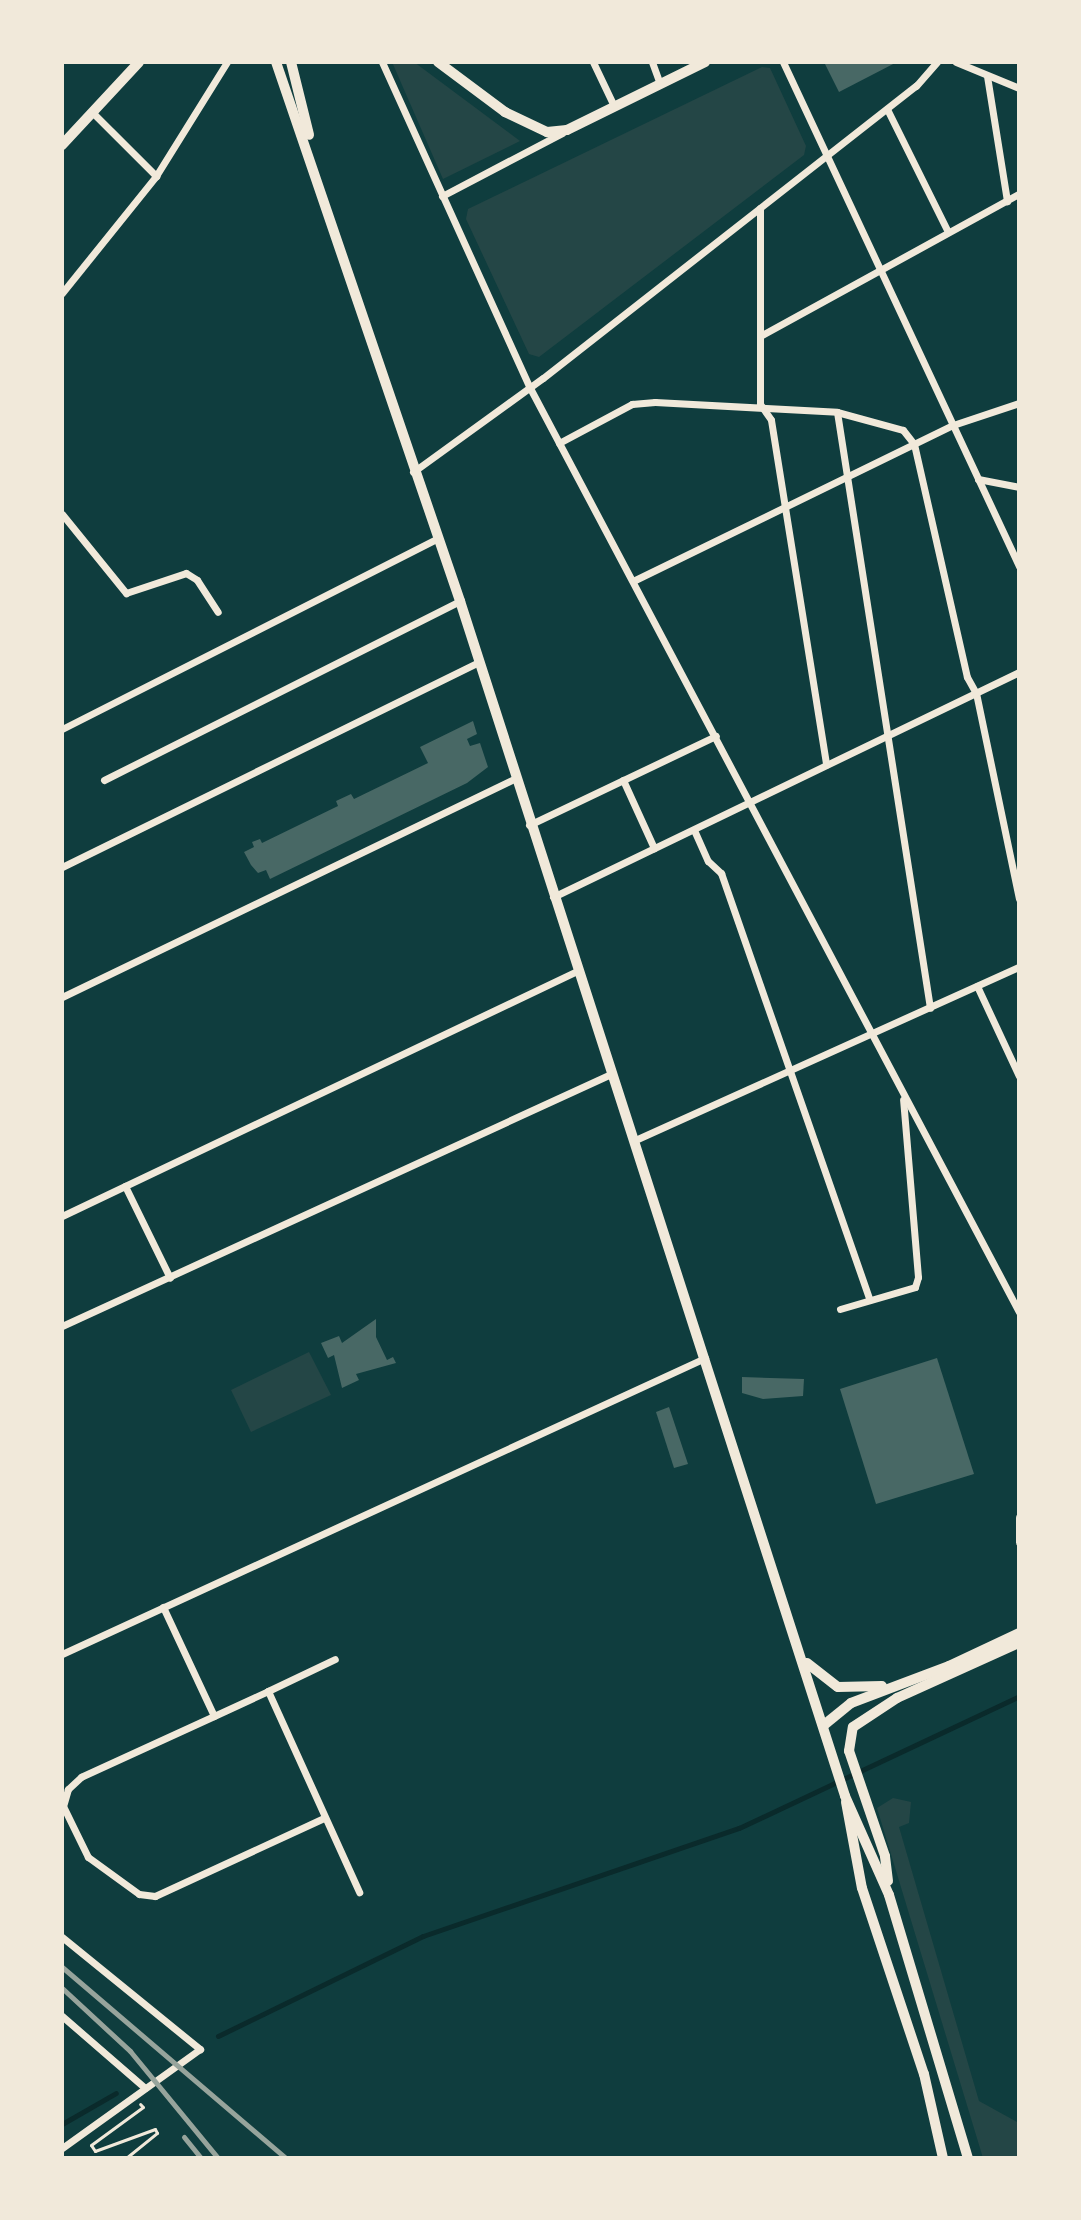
<!DOCTYPE html>
<style>
body{margin:0}
#map{position:relative;width:1081px;height:2220px;overflow:hidden;background:#0f3d3e;font-family:Jost,sans-serif}
div>[style]{position:absolute}
.green>*{inset:0;background:#244646}
.stream>*{height:5px;margin:-2.5px;padding:0 2.5px;transform-origin:2.5px;border-radius:2.5px;background:#0a2a2b}
.building>*{inset:0;background:#486865}
.path>*{height:3px;margin:-1.5px;padding:0 1.5px;transform-origin:1.5px;border-radius:1.5px;background:#f1e9da}
.minor>*{height:7px;margin:-3.5px;padding:0 3.5px;transform-origin:3.5px;border-radius:3.5px;background:#f1e9da}
.secondary>*{height:10px;margin:-5px;padding:0 5px;transform-origin:5px;border-radius:5px;background:#f1e9da}
.rail>*{height:5px;margin:-2.5px;padding:0 2.5px;transform-origin:2.5px;border-radius:2.5px;background:#97a49c}
span{translate:-50% -50%;white-space:nowrap;text-align:center;line-height:1.15;-webkit-text-stroke:6px #f1e9da;paint-order:stroke}
.frame{position:absolute;inset:0;border:64px solid #f1e9da;pointer-events:none}
</style>
<div id="map">
<div class="green">
<div style="clip-path:polygon(392px 62px,414px 62px,520px 141px,443px 179px)"></div>
<div style="clip-path:polygon(762px 67px,770px 68px,806px 146px,804px 155px,539px 357px,529px 354px,466px 219px,468px 209px)"></div>
<div style="clip-path:polygon(309px 1352px,331px 1395px,251px 1432px,231px 1390px)"></div>
<div style="clip-path:polygon(893px 1798px,911px 1802px,909px 1823px,899px 1827px,979px 2101px,1019px 2123px,1019px 2158px,983px 2158px,877px 1808px)"></div>
</div>
<div class="stream">
<div style="left:218px;top:2036px;width:228px;rotate:-26deg"></div>
<div style="left:423px;top:1936px;width:334px;rotate:-18.9deg"></div>
<div style="left:739px;top:1828px;width:310px;rotate:-25.2deg"></div>
<div style="left:62px;top:2124px;width:62px;rotate:-29.9deg"></div>
</div>
<div class="building">
<div style="clip-path:polygon(824px 62px,897px 62px,839px 92px)"></div>
<div style="clip-path:polygon(473px 721px,477px 734px,467px 739px,470px 746px,480px 743px,488px 767px,467px 783px,270px 879px,266px 870px,258px 873px,251px 865px,244px 852px,254px 847px,252px 842px,260px 839px,262px 843px,338px 806px,336px 801px,351px 794px,354px 799px,428px 763px,420px 747px)"></div>
<div style="clip-path:polygon(376px 1319px,376px 1337px,387px 1360px,393px 1357px,396px 1363px,356px 1374px,359px 1380px,342px 1388px,334px 1355px,328px 1358px,321px 1343px,339px 1336px,342px 1343px)"></div>
<div style="clip-path:polygon(937px 1358px,974px 1474px,876px 1504px,840px 1389px)"></div>
<div style="clip-path:polygon(742px 1377px,804px 1379px,803px 1396px,763px 1399px,742px 1393px)"></div>
<div style="clip-path:polygon(669px 1407px,688px 1464px,674px 1468px,656px 1412px)"></div>
</div>
<div class="path">
<div style="left:126px;top:2158px;width:40px;rotate:-39deg"></div>
<div style="left:157px;top:2133px;width:4px;rotate:-117deg"></div>
<div style="left:155px;top:2129px;width:64px;rotate:159.9deg"></div>
<div style="left:95px;top:2151px;width:7px;rotate:-124deg"></div>
<div style="left:91px;top:2145px;width:64px;rotate:-36.2deg"></div>
<div style="left:143px;top:2107px;width:4px;rotate:-135deg"></div>
</div>
<div class="minor">
<div style="left:382px;top:62px;width:358px;rotate:65.6deg"></div>
<div style="left:530px;top:388px;width:1045px;rotate:62.11deg"></div>
<div style="left:593px;top:62px;width:49px;rotate:64.5deg"></div>
<div style="left:652px;top:62px;width:23px;rotate:70deg"></div>
<div style="left:783px;top:62px;width:557px;rotate:64.91deg"></div>
<div style="left:956px;top:62px;width:68px;rotate:22.4deg"></div>
<div style="left:987px;top:76px;width:127px;rotate:80.9deg"></div>
<div style="left:887px;top:109px;width:137px;rotate:63.6deg"></div>
<div style="left:92px;top:112px;width:91px;rotate:45deg"></div>
<div style="left:442px;top:196px;width:136px;rotate:-27.7deg"></div>
<div style="left:760px;top:208px;width:196px;rotate:90deg"></div>
<div style="left:760px;top:404px;width:19px;rotate:55deg"></div>
<div style="left:771px;top:420px;width:349px;rotate:80.9deg"></div>
<div style="left:62px;top:293px;width:150px;rotate:-51.2deg"></div>
<div style="left:156px;top:176px;width:134px;rotate:-58.1deg"></div>
<div style="left:762px;top:335px;width:293px;rotate:-28.8deg"></div>
<div style="left:837px;top:412px;width:603px;rotate:81.13deg"></div>
<div style="left:559px;top:443px;width:83px;rotate:-28.1deg"></div>
<div style="left:632px;top:404px;width:23px;rotate:-5deg"></div>
<div style="left:655px;top:402px;width:182px;rotate:3.1deg"></div>
<div style="left:837px;top:412px;width:68px;rotate:15.3deg"></div>
<div style="left:903px;top:430px;width:18px;rotate:52deg"></div>
<div style="left:914px;top:444px;width:239px;rotate:77.2deg"></div>
<div style="left:967px;top:677px;width:18px;rotate:61deg"></div>
<div style="left:976px;top:693px;width:210px;rotate:78.2deg"></div>
<div style="left:413px;top:472px;width:160px;rotate:-35.9deg"></div>
<div style="left:543px;top:378px;width:474px;rotate:-38.1deg"></div>
<div style="left:916px;top:86px;width:32px;rotate:-49deg"></div>
<div style="left:978px;top:479px;width:42px;rotate:11deg"></div>
<div style="left:62px;top:514px;width:102px;rotate:51deg"></div>
<div style="left:126px;top:593px;width:63px;rotate:-18.4deg"></div>
<div style="left:186px;top:573px;width:13px;rotate:32deg"></div>
<div style="left:197px;top:580px;width:38px;rotate:57deg"></div>
<div style="left:633px;top:581px;width:356px;rotate:-26deg"></div>
<div style="left:953px;top:425px;width:70px;rotate:-18.4deg"></div>
<div style="left:62px;top:729px;width:420px;rotate:-26.9deg"></div>
<div style="left:104px;top:780px;width:398px;rotate:-26.7deg"></div>
<div style="left:623px;top:780px;width:75px;rotate:65.5deg"></div>
<div style="left:529px;top:825px;width:207px;rotate:-25.5deg"></div>
<div style="left:694px;top:830px;width:34px;rotate:66deg"></div>
<div style="left:708px;top:861px;width:18px;rotate:43deg"></div>
<div style="left:721px;top:873px;width:452px;rotate:70.8deg"></div>
<div style="left:62px;top:867px;width:462px;rotate:-26.2deg"></div>
<div style="left:553px;top:897px;width:517px;rotate:-25.77deg"></div>
<div style="left:977px;top:986px;width:99px;rotate:65deg"></div>
<div style="left:62px;top:997px;width:502px;rotate:-25.75deg"></div>
<div style="left:633px;top:1141px;width:423px;rotate:-24.3deg"></div>
<div style="left:125px;top:1186px;width:102px;rotate:63.9deg"></div>
<div style="left:62px;top:1216px;width:570px;rotate:-25.44deg"></div>
<div style="left:840px;top:1309px;width:78px;rotate:-16.3deg"></div>
<div style="left:915px;top:1287px;width:10px;rotate:-73deg"></div>
<div style="left:918px;top:1277px;width:178px;rotate:-94.8deg"></div>
<div style="left:62px;top:1326px;width:604px;rotate:-24.66deg"></div>
<div style="left:1019px;top:1517px;width:25px;rotate:90deg"></div>
<div style="left:163px;top:1607px;width:120px;rotate:64.9deg"></div>
<div style="left:214px;top:1716px;width:60px;rotate:-24.8deg"></div>
<div style="left:268px;top:1691px;width:221px;rotate:65.6deg"></div>
<div style="left:62px;top:1654px;width:708px;rotate:-24.72deg"></div>
<div style="left:268px;top:1691px;width:74px;rotate:-25.5deg"></div>
<div style="left:214px;top:1716px;width:146px;rotate:155.4deg"></div>
<div style="left:81px;top:1777px;width:18px;rotate:137deg"></div>
<div style="left:68px;top:1789px;width:18px;rotate:106deg"></div>
<div style="left:63px;top:1806px;width:57px;rotate:63.9deg"></div>
<div style="left:88px;top:1857px;width:63px;rotate:36deg"></div>
<div style="left:139px;top:1894px;width:16px;rotate:7deg"></div>
<div style="left:155px;top:1896px;width:186px;rotate:-24.8deg"></div>
<div style="left:62px;top:1937px;width:178px;rotate:39.1deg"></div>
<div style="left:200px;top:2049px;width:170px;rotate:144.3deg"></div>
<div style="left:62px;top:2016px;width:110px;rotate:40.9deg"></div>
</div>
<div class="secondary">
<div style="left:276px;top:62px;width:570px;rotate:71.15deg"></div>
<div style="left:460px;top:601px;width:1255px;rotate:72.14deg"></div>
<div style="left:845px;top:1796px;width:108px;rotate:66deg"></div>
<div style="left:889px;top:1895px;width:275px;rotate:73.3deg"></div>
<div style="left:291px;top:62px;width:75px;rotate:76.1deg"></div>
<div style="left:438px;top:62px;width:84px;rotate:36.7deg"></div>
<div style="left:505px;top:112px;width:47px;rotate:25.5deg"></div>
<div style="left:547px;top:132px;width:20px;rotate:-6deg"></div>
<div style="left:567px;top:130px;width:154px;rotate:-26.2deg"></div>
<div style="left:62px;top:145px;width:113px;rotate:-47.1deg"></div>
<div style="left:807px;top:1663px;width:39px;rotate:38deg"></div>
<div style="left:838px;top:1687px;width:44px;rotate:-1.3deg"></div>
<div style="left:824px;top:1725px;width:35px;rotate:-39deg"></div>
<div style="left:851px;top:1703px;width:105px;rotate:-20.7deg"></div>
<div style="left:949px;top:1666px;width:77px;rotate:-25.2deg"></div>
<div style="left:846px;top:1802px;width:87px;rotate:79.5deg"></div>
<div style="left:862px;top:1888px;width:196px;rotate:71.6deg"></div>
<div style="left:924px;top:2074px;width:86px;rotate:77.3deg"></div>
<div style="left:888px;top:1881px;width:25px;rotate:-97deg"></div>
<div style="left:885px;top:1856px;width:111px;rotate:-108.9deg"></div>
<div style="left:849px;top:1751px;width:24px;rotate:-81deg"></div>
<div style="left:853px;top:1727px;width:53px;rotate:-33.4deg"></div>
<div style="left:897px;top:1698px;width:134px;rotate:-24.3deg"></div>
</div>
<div class="rail">
<div style="left:62px;top:1967px;width:294px;rotate:40.5deg"></div>
<div style="left:62px;top:1988px;width:93px;rotate:42.8deg"></div>
<div style="left:130px;top:2051px;width:139px;rotate:50.6deg"></div>
<div style="left:184px;top:2137px;width:27px;rotate:51deg"></div>
</div>
<div class="frame"></div>
</div>
